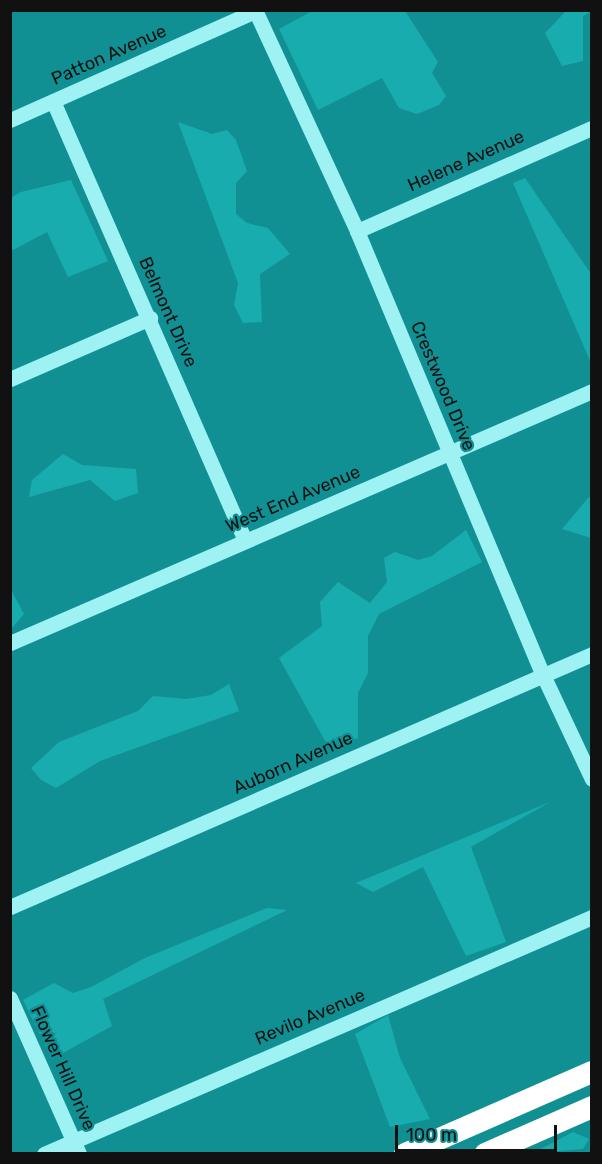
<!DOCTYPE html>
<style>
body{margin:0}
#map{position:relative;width:602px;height:1164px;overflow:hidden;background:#119094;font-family:Rubik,sans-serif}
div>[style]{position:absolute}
.green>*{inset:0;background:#19acae}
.minor>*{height:15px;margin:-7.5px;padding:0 7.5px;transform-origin:7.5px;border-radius:7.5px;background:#9ff2f3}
.highway>*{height:22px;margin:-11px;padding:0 11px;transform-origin:11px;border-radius:11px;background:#fff}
span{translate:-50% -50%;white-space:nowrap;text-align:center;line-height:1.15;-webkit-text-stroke:4.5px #119094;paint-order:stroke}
.street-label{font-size:18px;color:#111}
.frame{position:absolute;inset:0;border:12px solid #111;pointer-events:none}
.scale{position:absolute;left:395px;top:1125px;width:162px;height:27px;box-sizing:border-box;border:3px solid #111;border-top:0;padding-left:8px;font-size:18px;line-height:21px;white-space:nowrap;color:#111;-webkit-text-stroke:4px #119094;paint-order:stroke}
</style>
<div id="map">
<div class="green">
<div style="clip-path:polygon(314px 10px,405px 11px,438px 62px,432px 73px,446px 96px,439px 105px,417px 114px,399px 108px,382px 78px,318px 110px,279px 29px)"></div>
<div style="clip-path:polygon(567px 10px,592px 11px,583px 16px,583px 61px,562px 66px,545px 33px)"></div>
<div style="clip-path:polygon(178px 122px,212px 134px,227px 130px,236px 140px,247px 171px,236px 183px,236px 214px,247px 223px,268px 228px,290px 254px,260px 274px,262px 322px,243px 323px,234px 305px,238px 283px)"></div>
<div style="clip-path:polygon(525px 178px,591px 274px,591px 363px,513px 183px)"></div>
<div style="clip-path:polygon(71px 180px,108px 261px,68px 277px,47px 232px,11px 251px,10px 198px,21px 192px)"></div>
<div style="clip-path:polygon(63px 454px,82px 465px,136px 469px,138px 493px,115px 501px,90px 480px,29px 497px,32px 480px)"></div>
<div style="clip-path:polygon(591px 496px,591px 538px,562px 529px,588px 498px)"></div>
<div style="clip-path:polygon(466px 530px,482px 562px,379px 614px,368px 636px,368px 673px,358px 693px,358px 738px,329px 748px,279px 658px,322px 626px,320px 602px,338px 582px,370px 603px,387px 582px,384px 558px,395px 552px,418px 560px,432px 556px)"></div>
<div style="clip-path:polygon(11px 590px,24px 614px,11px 629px)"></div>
<div style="clip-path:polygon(229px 684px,239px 711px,100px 761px,56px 788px,41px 780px,31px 768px,59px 742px,138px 711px,153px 696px,186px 699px,211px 695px)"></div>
<div style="clip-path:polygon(550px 802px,471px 847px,506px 942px,466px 956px,423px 867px,373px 892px,356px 883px)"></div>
<div style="clip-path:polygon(267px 908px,287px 910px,103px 999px,112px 1026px,52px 1059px,23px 1000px,54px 983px,73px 993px,91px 987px,145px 958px)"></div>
<div style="clip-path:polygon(388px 1015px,400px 1058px,430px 1119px,390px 1127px,355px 1034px)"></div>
<div style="clip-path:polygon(573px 1132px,589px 1139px,583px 1149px,533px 1153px)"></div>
</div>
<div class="minor">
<div style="left:255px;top:10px;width:243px;rotate:65.2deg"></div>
<div style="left:357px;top:231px;width:481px;rotate:67.3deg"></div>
<div style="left:543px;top:675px;width:115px;rotate:64.8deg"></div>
<div style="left:53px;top:101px;width:479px;rotate:66.4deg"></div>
<div style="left:10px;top:120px;width:268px;rotate:-24deg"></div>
<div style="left:357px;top:231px;width:257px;rotate:-23.7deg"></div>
<div style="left:10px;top:379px;width:153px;rotate:-23.5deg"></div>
<div style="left:10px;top:643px;width:634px;rotate:-23.41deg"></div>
<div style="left:10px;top:907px;width:635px;rotate:-23.49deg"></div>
<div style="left:10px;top:998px;width:171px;rotate:66.1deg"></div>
<div style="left:44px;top:1154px;width:597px;rotate:-23.39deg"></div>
</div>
<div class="highway">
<div style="left:405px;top:1154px;width:204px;rotate:-23.7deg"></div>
<div style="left:485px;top:1154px;width:117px;rotate:-23.7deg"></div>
</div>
<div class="street-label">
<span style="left:109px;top:55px;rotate:-24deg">Patton Avenue</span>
<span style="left:466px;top:161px;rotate:-24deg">Helene Avenue</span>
<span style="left:168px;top:312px;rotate:66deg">Belmont Drive</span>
<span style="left:443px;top:386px;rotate:67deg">Crestwood Drive</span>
<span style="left:293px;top:499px;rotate:-23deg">West End Avenue</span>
<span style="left:293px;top:763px;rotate:-24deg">Auborn Avenue</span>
<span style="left:310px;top:1017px;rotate:-23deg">Revilo Avenue</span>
<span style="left:63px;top:1068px;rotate:66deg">Flower Hill Drive</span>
</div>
<div class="frame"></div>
<div class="scale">100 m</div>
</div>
